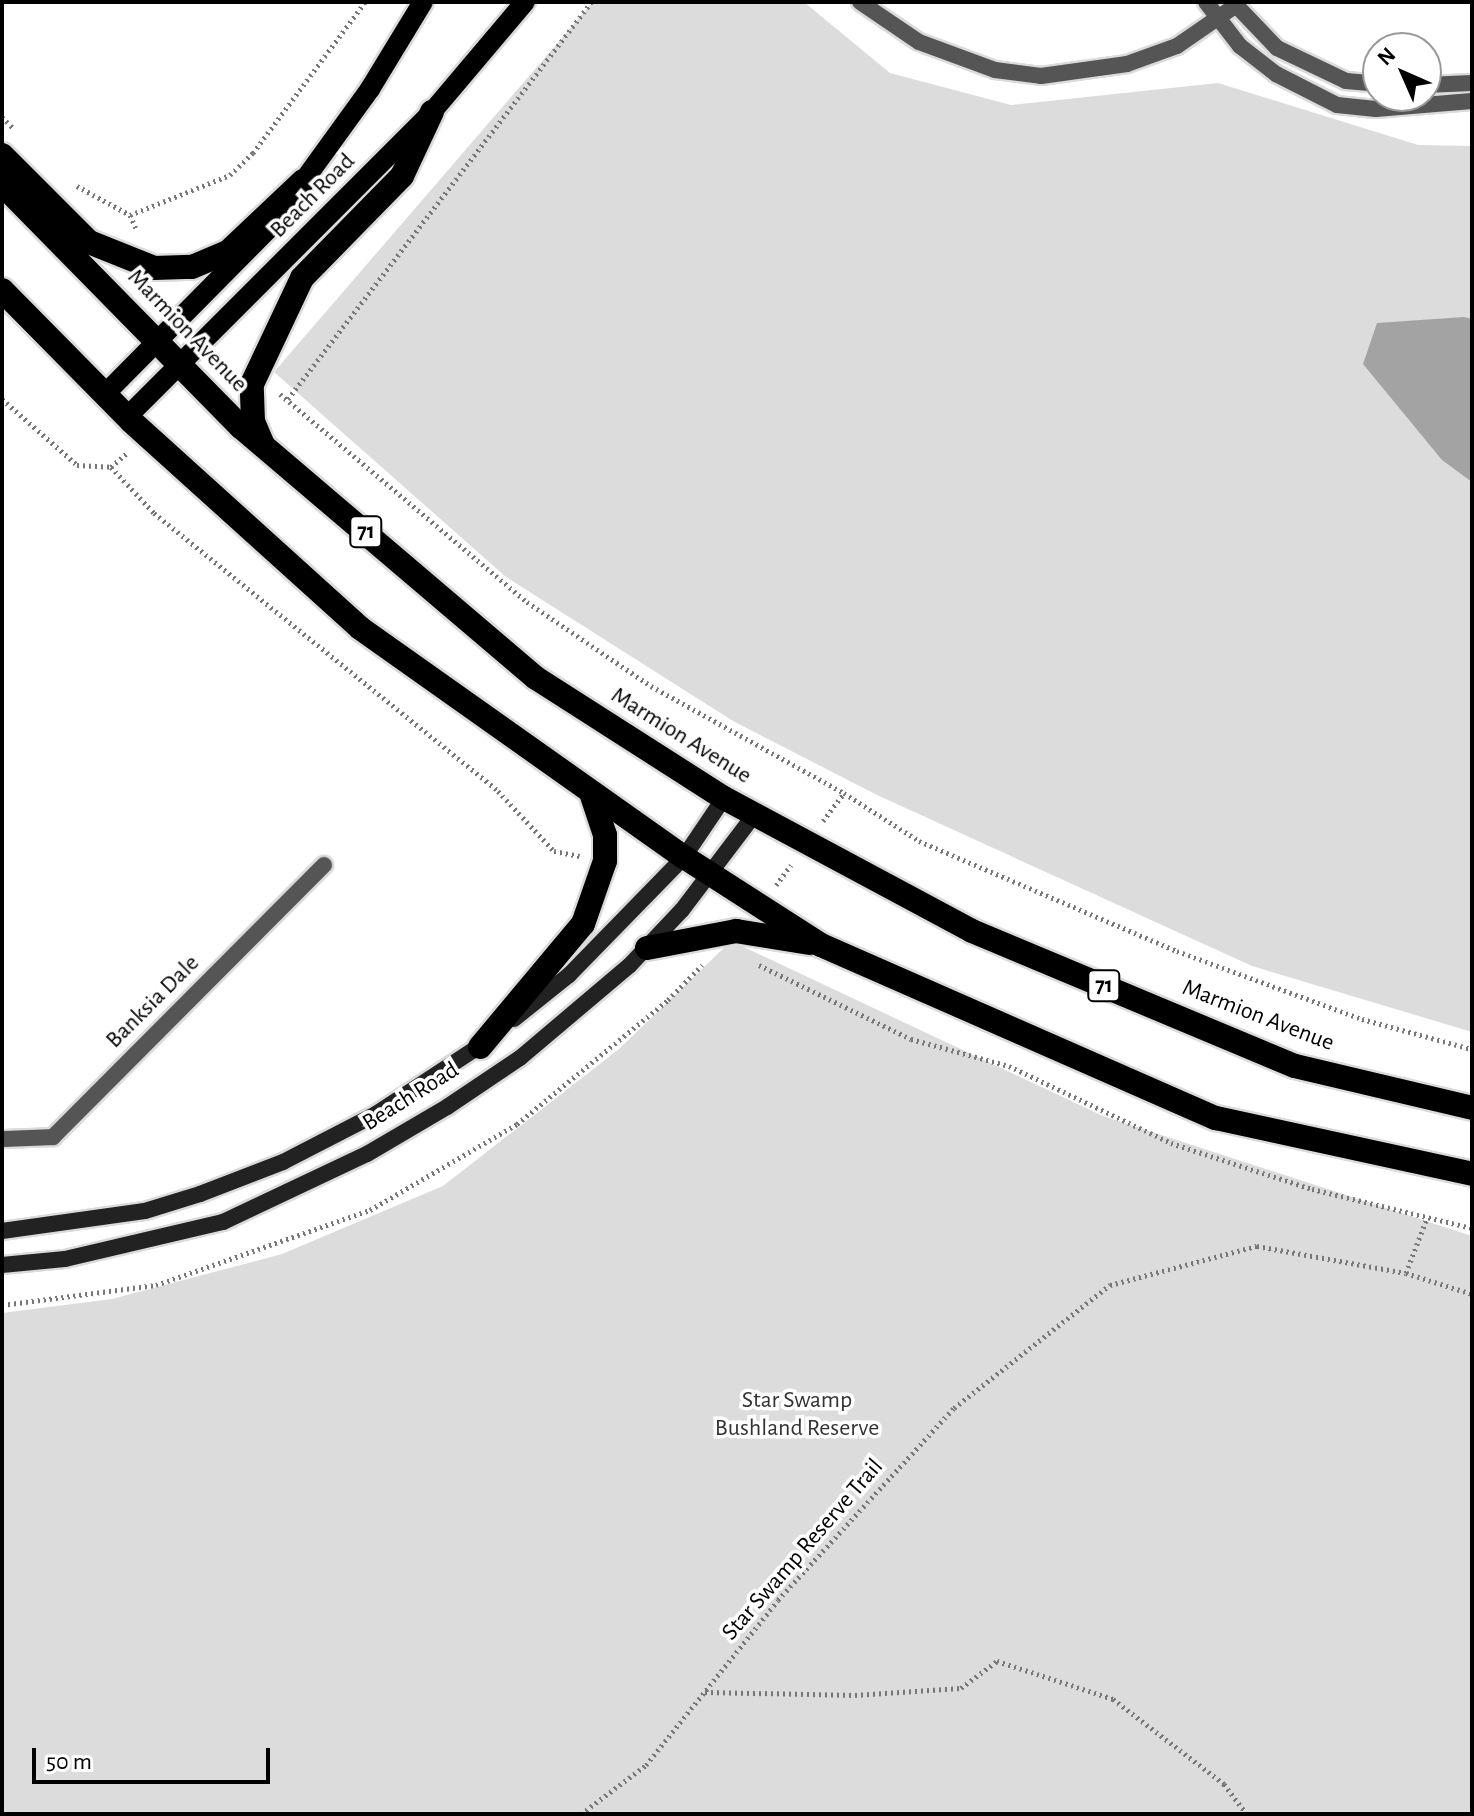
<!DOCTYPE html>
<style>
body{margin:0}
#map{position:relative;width:1474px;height:1816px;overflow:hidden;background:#fff;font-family:"Alegreya Sans",sans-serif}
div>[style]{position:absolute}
.green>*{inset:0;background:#dcdcdc}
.water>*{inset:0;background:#a3a3a3}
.path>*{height:5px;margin-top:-2.5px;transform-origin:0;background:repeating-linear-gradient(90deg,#777 0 2px,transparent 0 6px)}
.roads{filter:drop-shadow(2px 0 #dbdbdb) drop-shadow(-2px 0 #dbdbdb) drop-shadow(0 2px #dbdbdb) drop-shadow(0 -2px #dbdbdb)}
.street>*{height:16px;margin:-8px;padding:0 8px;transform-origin:8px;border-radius:8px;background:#555}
.secondary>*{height:16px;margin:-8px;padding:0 8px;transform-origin:8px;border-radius:8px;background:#222}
.primary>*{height:20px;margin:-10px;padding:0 10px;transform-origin:10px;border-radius:10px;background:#000}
.highway>*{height:24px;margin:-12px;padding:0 12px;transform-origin:12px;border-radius:12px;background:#000}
span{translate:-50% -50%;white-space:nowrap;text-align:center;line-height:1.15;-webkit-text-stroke:7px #fff;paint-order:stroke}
.shield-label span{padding:2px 6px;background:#fff;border:2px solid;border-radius:6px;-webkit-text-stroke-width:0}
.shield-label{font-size:22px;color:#000;font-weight:700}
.street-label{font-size:24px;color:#000}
.park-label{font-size:24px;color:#333}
.frame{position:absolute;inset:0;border:4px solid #000;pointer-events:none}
.north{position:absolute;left:1362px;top:32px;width:80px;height:80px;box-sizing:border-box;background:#fff;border:2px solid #999;border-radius:50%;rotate:315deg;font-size:22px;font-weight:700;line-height:32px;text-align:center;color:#000}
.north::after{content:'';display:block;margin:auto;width:28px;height:36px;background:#000;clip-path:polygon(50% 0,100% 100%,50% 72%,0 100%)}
.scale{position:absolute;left:32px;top:1748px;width:238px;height:36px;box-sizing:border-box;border:4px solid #000;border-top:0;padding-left:10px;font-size:24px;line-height:28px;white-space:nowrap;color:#000;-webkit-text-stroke:6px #fff;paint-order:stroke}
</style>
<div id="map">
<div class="green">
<div style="clip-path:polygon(593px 2px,804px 2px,890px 73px,1011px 105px,1218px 83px,1418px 145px,1472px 146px,1472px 1032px,1252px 966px,877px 795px,733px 721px,506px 577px,274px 372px)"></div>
<div style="clip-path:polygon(731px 941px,1103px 1116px,1472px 1236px,1472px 1814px,2px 1814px,2px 1313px,112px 1299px,282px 1254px,443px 1186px,619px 1049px)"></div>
</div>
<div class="water">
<div style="clip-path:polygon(1464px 317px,1472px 319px,1472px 482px,1442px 460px,1363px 364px,1377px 323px)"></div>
</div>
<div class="path">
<div style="left:2px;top:117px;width:16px;rotate:45deg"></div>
<div style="left:77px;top:186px;width:60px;rotate:28.7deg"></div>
<div style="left:130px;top:215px;width:17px;rotate:66deg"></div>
<div style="left:130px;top:215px;width:108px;rotate:-21.8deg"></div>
<div style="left:230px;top:175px;width:32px;rotate:-44deg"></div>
<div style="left:253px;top:153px;width:188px;rotate:-53.4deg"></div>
<div style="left:280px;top:394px;width:323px;rotate:40.1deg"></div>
<div style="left:527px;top:602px;width:150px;rotate:34.1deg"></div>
<div style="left:651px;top:686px;width:221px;rotate:29deg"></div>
<div style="left:844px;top:793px;width:89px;rotate:32.6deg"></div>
<div style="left:919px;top:841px;width:280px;rotate:23.1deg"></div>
<div style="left:1177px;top:951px;width:197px;rotate:20.2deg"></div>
<div style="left:1362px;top:1019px;width:114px;rotate:15.3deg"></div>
<div style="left:2px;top:399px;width:100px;rotate:41.3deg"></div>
<div style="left:77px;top:465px;width:34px;rotate:3deg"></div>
<div style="left:111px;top:467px;width:20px;rotate:-41deg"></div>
<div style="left:288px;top:399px;width:499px;rotate:-52.6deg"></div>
<div style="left:111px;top:467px;width:63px;rotate:46.9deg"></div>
<div style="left:154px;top:513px;width:442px;rotate:38.9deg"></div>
<div style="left:498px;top:791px;width:82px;rotate:47deg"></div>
<div style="left:554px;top:851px;width:26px;rotate:11deg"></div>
<div style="left:823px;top:821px;width:35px;rotate:-53deg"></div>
<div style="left:776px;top:885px;width:25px;rotate:-53deg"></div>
<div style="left:759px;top:965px;width:169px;rotate:26deg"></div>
<div style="left:911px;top:1039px;width:102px;rotate:15.4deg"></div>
<div style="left:1009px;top:1066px;width:179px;rotate:25.4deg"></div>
<div style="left:1171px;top:1143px;width:148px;rotate:18.1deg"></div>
<div style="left:1312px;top:1189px;width:165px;rotate:13.7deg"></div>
<div style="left:1406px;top:1273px;width:59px;rotate:-69.1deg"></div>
<div style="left:2px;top:1305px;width:155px;rotate:-7.4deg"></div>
<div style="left:156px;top:1285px;width:227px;rotate:-19.3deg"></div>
<div style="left:370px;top:1210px;width:170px;rotate:-30.3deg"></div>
<div style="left:517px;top:1124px;width:195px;rotate:-39.4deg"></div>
<div style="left:668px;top:1000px;width:49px;rotate:-45.8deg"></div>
<div style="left:705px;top:1692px;width:150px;rotate:1.1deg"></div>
<div style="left:855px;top:1695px;width:106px;rotate:-3.8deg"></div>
<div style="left:961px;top:1688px;width:45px;rotate:-36.9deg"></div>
<div style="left:997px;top:1661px;width:122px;rotate:18.1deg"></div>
<div style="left:1113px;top:1699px;width:140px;rotate:37.4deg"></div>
<div style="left:1224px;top:1784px;width:38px;rotate:53deg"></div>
<div style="left:581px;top:1814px;width:81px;rotate:-37deg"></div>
<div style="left:646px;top:1765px;width:211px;rotate:-51.3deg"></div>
<div style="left:778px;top:1600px;width:260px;rotate:-47.5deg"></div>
<div style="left:954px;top:1408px;width:199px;rotate:-38.3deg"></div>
<div style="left:1110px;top:1285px;width:152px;rotate:-14.9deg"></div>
<div style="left:1257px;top:1246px;width:151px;rotate:10.3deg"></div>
<div style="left:1406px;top:1273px;width:69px;rotate:17.7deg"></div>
</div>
<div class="roads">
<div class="street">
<div style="left:860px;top:2px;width:71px;rotate:34.1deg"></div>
<div style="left:919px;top:42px;width:81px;rotate:20.2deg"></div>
<div style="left:995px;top:70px;width:46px;rotate:7.4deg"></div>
<div style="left:1041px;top:76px;width:87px;rotate:-7.9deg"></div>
<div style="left:1127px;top:64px;width:53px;rotate:-19.8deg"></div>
<div style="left:1177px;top:46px;width:70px;rotate:-34.6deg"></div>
<div style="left:1206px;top:2px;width:56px;rotate:52.3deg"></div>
<div style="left:1240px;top:46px;width:46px;rotate:37.9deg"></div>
<div style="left:1276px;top:74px;width:68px;rotate:26.9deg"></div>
<div style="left:1337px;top:105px;width:39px;rotate:6deg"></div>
<div style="left:1376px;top:109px;width:96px;rotate:-4.8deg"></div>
<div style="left:1233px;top:2px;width:64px;rotate:46.3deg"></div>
<div style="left:1277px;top:48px;width:76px;rotate:25.6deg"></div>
<div style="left:1346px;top:81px;width:32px;rotate:5deg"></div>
<div style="left:1426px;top:85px;width:46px;rotate:-2.5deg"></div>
<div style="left:2px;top:1139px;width:51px;rotate:-2.2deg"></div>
<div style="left:53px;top:1137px;width:384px;rotate:-45.1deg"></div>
</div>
<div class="secondary">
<div style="left:514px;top:1019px;width:70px;rotate:-38.7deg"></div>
<div style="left:569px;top:975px;width:165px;rotate:-45.7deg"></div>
<div style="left:684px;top:857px;width:71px;rotate:-55.9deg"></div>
<div style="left:2px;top:1231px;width:144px;rotate:-8deg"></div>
<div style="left:145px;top:1211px;width:58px;rotate:-17.2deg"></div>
<div style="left:200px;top:1194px;width:89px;rotate:-21.1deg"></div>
<div style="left:283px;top:1162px;width:105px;rotate:-27.3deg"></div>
<div style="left:376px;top:1114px;width:133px;rotate:-33.3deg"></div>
<div style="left:2px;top:1265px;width:63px;rotate:-5.4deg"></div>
<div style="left:65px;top:1259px;width:162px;rotate:-13.2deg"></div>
<div style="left:223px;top:1222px;width:159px;rotate:-25.3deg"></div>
<div style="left:367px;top:1154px;width:93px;rotate:-30.4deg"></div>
<div style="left:447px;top:1107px;width:88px;rotate:-33.9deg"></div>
<div style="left:520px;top:1058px;width:143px;rotate:-40.2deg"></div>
<div style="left:629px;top:966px;width:77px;rotate:-46.6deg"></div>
<div style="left:682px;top:910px;width:119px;rotate:-52.8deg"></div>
</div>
<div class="primary">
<div style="left:294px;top:194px;width:130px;rotate:-54.1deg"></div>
<div style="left:370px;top:89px;width:102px;rotate:-58.7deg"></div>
<div style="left:105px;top:394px;width:239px;rotate:-45.3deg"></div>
<div style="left:127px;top:417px;width:431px;rotate:-45deg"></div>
<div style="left:432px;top:112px;width:144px;rotate:-49.8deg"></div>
</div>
<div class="highway">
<div style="left:2px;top:155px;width:123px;rotate:45deg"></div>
<div style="left:89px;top:242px;width:70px;rotate:21.8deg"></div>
<div style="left:154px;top:268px;width:38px;rotate:-2deg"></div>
<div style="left:192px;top:267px;width:39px;rotate:-23deg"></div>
<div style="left:228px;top:252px;width:103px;rotate:-43.4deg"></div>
<div style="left:2px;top:184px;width:341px;rotate:45.5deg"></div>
<div style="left:241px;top:427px;width:387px;rotate:40.4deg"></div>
<div style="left:536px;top:678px;width:223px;rotate:32.6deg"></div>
<div style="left:724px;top:798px;width:281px;rotate:28.2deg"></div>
<div style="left:972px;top:931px;width:350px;rotate:22.7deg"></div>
<div style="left:1295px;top:1066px;width:182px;rotate:13.3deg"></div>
<div style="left:2px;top:290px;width:184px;rotate:45.4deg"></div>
<div style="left:131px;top:421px;width:309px;rotate:42.1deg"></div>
<div style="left:360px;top:628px;width:397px;rotate:35.3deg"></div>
<div style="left:684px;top:857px;width:163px;rotate:32.7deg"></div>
<div style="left:821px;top:945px;width:431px;rotate:23.7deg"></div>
<div style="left:1216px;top:1118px;width:262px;rotate:12.3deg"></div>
<div style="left:263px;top:445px;width:25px;rotate:-113deg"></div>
<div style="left:253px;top:422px;width:38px;rotate:-92deg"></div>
<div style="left:252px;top:384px;width:117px;rotate:-64.7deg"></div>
<div style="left:302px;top:278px;width:143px;rotate:-45.6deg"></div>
<div style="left:402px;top:176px;width:71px;rotate:-64.9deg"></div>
<div style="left:647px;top:948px;width:91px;rotate:-10.8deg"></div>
<div style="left:736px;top:931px;width:75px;rotate:9.2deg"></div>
<div style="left:480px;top:1047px;width:160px;rotate:-50.1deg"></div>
<div style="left:583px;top:924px;width:67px;rotate:-70.8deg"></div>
<div style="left:605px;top:861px;width:26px;rotate:-90deg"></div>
<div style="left:605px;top:835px;width:44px;rotate:-108.4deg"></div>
</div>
</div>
<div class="shield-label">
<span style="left:366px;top:532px">71</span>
<span style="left:1104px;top:986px">71</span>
</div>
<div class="street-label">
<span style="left:313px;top:196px;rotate:-45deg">Beach Road</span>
<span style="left:187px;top:331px;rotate:46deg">Marmion Avenue</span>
<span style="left:681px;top:736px;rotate:32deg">Marmion Avenue</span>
<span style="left:153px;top:1002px;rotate:-45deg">Banksia Dale</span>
<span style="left:1258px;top:1016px;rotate:21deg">Marmion Avenue</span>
<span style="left:411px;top:1097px;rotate:-32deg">Beach Road</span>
<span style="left:803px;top:1550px;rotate:-49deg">Star Swamp Reserve Trail</span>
</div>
<div class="park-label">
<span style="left:797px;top:1415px">Star Swamp<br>Bushland Reserve</span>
</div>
<div class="frame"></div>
<div class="north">N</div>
<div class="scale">50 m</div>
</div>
